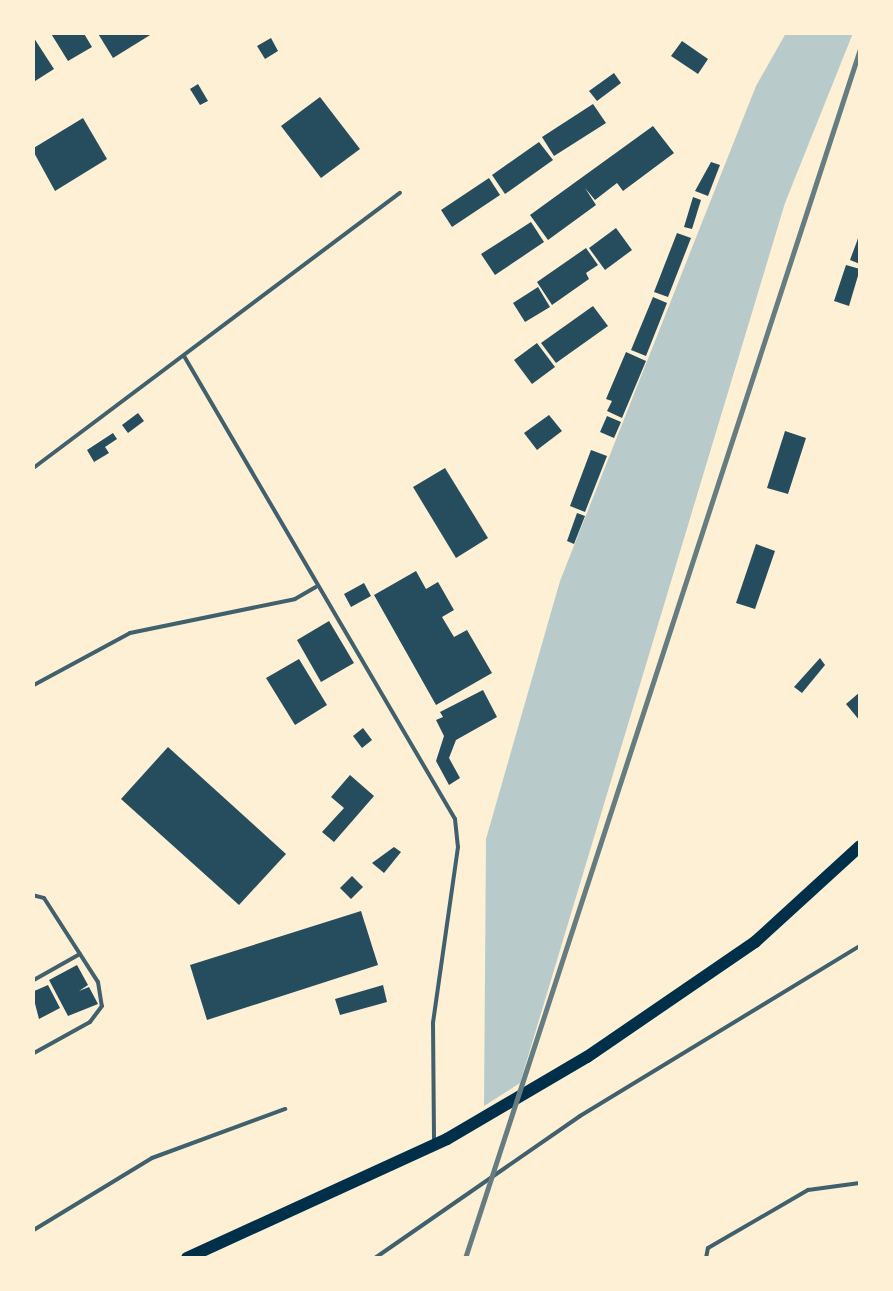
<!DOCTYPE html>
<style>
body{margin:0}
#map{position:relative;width:893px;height:1291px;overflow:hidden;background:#fdf0d5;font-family:"Times New Roman",serif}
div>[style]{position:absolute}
.green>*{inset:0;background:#b9caca}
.building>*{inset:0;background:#264d5e}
.service>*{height:4px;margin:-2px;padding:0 2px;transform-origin:2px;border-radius:2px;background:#3f606c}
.secondary>*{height:12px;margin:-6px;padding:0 6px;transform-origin:6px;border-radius:6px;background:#003049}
.rail>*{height:5px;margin:-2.5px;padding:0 2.5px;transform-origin:2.5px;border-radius:2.5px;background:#657d81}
span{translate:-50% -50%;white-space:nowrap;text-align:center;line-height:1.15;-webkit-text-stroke:10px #fdf0d5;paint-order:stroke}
.frame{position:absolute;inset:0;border:35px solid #fdf0d5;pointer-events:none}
</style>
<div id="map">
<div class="green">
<div style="clip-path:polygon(786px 33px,853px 33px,785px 203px,520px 1083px,484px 1106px,486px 839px,560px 581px,756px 86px)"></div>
</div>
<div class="building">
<div style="clip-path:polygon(50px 32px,83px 32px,92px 47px,68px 61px)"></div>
<div style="clip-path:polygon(97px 32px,155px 32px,113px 58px)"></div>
<div style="clip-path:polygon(32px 35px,54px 69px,32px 83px)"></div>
<div style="clip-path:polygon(271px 38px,278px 51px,265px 59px,257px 46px)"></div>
<div style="clip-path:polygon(682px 41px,708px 59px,698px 74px,671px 56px)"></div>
<div style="clip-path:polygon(614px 73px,621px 83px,597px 101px,589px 91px)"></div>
<div style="clip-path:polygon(198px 84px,208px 101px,200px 105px,190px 89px)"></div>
<div style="clip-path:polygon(320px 97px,360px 149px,321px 178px,281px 126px)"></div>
<div style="clip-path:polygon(593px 104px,606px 123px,554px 156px,542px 137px)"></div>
<div style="clip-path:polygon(83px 118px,107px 159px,55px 191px,32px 149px)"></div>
<div style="clip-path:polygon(653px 126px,674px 153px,623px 191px,617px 183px,595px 200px,585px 188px,596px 205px,548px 240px,530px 215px)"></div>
<div style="clip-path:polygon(539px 142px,553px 160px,505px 194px,492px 175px)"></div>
<div style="clip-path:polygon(711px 162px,720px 165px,708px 196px,695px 191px)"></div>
<div style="clip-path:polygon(489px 178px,500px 195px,452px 227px,441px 210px)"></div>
<div style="clip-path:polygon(693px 197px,701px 200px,692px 229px,684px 227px)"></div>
<div style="clip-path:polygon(531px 222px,544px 242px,495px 275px,481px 254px)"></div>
<div style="clip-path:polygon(616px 228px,632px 250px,605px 270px,589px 248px)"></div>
<div style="clip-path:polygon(677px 233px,691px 238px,668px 297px,654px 292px)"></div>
<div style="clip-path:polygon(860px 233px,860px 264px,850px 260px)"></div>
<div style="clip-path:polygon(586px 248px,598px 265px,586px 273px,589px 279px,552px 305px,537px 282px)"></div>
<div style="clip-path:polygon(846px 265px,860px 269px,849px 306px,834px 301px)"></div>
<div style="clip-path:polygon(538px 287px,550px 307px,525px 322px,513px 303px)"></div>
<div style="clip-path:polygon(653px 297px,667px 303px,646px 356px,631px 350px)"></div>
<div style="clip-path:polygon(593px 306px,608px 326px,556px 363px,541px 343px)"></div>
<div style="clip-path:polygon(537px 343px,555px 367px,532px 384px,514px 360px)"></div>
<div style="clip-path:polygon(626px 352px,646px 361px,622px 418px,607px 411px,612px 401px,606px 399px)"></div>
<div style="clip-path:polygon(138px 413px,144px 421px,128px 433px,122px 425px)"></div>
<div style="clip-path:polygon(549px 415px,562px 431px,537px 450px,524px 433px)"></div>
<div style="clip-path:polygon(607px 416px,621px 422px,614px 438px,600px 432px)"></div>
<div style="clip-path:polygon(785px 431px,806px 438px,788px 494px,767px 488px)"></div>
<div style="clip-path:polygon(113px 433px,117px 439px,105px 447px,109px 453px,94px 462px,87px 450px)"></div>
<div style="clip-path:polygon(591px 450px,607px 456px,585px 512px,570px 506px)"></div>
<div style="clip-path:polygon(445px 468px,488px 538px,456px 558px,413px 487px)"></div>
<div style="clip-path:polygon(577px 513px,585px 516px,574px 544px,567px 541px)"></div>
<div style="clip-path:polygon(756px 544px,775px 551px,755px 609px,736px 603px)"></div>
<div style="clip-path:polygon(416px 571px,426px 589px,438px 582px,454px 610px,442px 617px,454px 637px,467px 630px,492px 673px,436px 705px,374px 595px)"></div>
<div style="clip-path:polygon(364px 583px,371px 596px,351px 607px,344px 594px)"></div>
<div style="clip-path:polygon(329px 621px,354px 663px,321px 682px,297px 640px)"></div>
<div style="clip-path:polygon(820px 658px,825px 665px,802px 693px,794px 687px)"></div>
<div style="clip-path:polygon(299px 659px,327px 705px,295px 725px,266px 678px)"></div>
<div style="clip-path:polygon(483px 690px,497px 717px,456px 740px,449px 758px,460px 778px,449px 785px,436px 761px,444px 736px,436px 720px,443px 717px,440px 712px)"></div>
<div style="clip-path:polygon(860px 692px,860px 721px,846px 704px)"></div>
<div style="clip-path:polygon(363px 728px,372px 740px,362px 748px,353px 736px)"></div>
<div style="clip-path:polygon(168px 747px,286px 854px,239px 905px,121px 799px)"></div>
<div style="clip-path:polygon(350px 775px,374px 796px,334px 842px,322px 832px,344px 808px,331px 797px)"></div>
<div style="clip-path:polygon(394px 847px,401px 852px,384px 873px,372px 863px)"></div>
<div style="clip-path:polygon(352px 876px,363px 887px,351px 899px,340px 888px)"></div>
<div style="clip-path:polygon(361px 911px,378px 965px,207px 1020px,190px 965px)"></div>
<div style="clip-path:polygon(77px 965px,88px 985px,79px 991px,89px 987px,98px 1004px,68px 1016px,49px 980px)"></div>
<div style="clip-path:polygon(48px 985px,60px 1008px,39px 1019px,32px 992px)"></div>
<div style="clip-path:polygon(383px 985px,387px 1002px,340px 1015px,335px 999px)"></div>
</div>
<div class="service">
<div style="left:184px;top:356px;width:536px;rotate:59.66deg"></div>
<div style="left:455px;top:819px;width:28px;rotate:84deg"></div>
<div style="left:458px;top:847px;width:178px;rotate:98.1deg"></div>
<div style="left:433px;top:1023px;width:117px;rotate:89.5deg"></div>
<div style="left:32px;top:469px;width:460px;rotate:-36.9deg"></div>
<div style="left:32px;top:686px;width:111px;rotate:-28.4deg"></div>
<div style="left:130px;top:633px;width:168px;rotate:-11.6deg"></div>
<div style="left:295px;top:599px;width:24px;rotate:-30deg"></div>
<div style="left:32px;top:895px;width:12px;rotate:14deg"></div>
<div style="left:44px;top:898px;width:100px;rotate:57.3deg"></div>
<div style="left:98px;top:982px;width:24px;rotate:81deg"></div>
<div style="left:102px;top:1006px;width:20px;rotate:127deg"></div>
<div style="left:90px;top:1022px;width:66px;rotate:151.1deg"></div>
<div style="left:32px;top:981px;width:55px;rotate:-29.4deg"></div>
<div style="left:32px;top:1231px;width:140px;rotate:-31.3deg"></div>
<div style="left:152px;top:1158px;width:142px;rotate:-20.2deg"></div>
<div style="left:375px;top:1258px;width:249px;rotate:-34.7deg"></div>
<div style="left:580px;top:1116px;width:328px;rotate:-31.3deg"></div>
<div style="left:706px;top:1258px;width:10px;rotate:-79deg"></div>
<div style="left:708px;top:1248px;width:116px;rotate:-30.1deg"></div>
<div style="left:808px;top:1190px;width:52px;rotate:-7.7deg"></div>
</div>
<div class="secondary">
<div style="left:187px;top:1258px;width:286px;rotate:-24.6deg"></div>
<div style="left:447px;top:1139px;width:162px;rotate:-30.4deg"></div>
<div style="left:587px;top:1057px;width:204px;rotate:-34.4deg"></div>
<div style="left:755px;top:942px;width:142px;rotate:-42.4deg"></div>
</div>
<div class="rail">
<div style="left:465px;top:1258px;width:1272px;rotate:-71.91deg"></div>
</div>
<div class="frame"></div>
</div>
